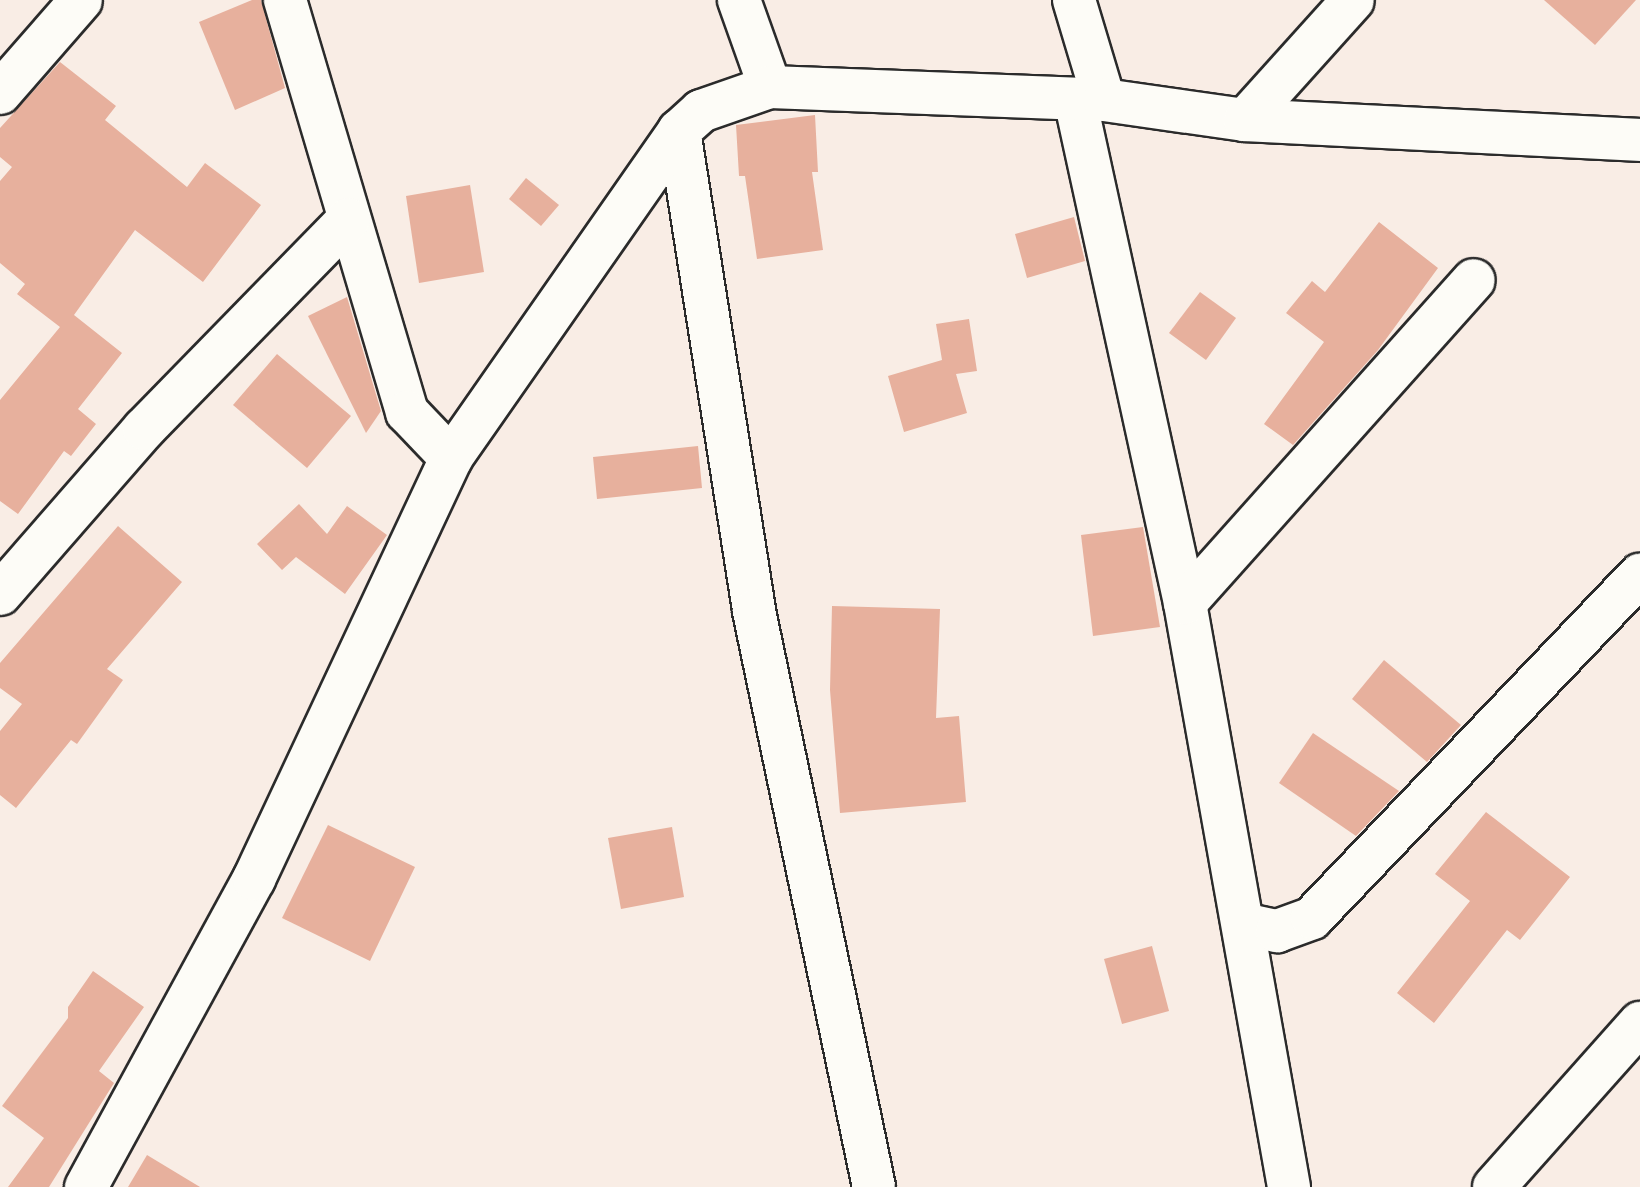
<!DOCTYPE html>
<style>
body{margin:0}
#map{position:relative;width:1640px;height:1187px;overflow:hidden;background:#f9ede5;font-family:Mynerve,sans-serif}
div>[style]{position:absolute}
.building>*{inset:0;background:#e7b09d}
.roads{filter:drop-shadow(2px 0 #2b2b2b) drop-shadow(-2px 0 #2b2b2b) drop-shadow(0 2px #2b2b2b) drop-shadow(0 -2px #2b2b2b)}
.minor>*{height:42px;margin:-21px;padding:0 21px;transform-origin:21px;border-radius:21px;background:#fdfcf7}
span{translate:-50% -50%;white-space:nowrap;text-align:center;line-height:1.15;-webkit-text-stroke:8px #fdfcf7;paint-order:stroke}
</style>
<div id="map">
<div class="building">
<div style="clip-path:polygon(252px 0,261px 0,285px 88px,235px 110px,199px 22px)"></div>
<div style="clip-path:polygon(1544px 0,1636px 0,1595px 45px)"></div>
<div style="clip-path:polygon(60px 62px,116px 106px,105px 120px,187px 187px,205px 163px,261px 205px,203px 282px,135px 230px,74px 315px,122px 353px,78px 409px,96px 424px,71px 456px,64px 451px,18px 514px,0 501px,0 400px,60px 327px,17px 294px,25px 284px,0 263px,0 181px,12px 167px,0 157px,0 128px)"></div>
<div style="clip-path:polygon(815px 115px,818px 172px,812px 172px,823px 250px,757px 259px,745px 176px,739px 176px,736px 125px)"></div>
<div style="clip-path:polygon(526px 178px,559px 205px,541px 226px,509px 199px)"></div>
<div style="clip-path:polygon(470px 185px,484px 272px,419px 283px,406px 196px)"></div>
<div style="clip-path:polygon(1074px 217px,1085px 261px,1027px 278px,1015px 234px)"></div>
<div style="clip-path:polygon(1379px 222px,1438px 268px,1378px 350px,1293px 445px,1264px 424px,1324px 342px,1286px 313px,1312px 281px,1325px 292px)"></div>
<div style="clip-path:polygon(1200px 292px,1236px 318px,1206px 360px,1169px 333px)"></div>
<div style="clip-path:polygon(347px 297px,381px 411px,366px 433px,308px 316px)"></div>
<div style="clip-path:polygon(969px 319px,977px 371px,956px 374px,967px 413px,904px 432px,888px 376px,942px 360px,936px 324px)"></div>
<div style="clip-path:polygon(277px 354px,351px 416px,307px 468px,233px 405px)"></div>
<div style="clip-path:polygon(698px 446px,702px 488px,597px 499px,593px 457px)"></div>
<div style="clip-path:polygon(299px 504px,327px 534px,347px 506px,387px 535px,345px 594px,296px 557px,282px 570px,257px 544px)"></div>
<div style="clip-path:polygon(118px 526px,182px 582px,107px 669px,123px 680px,77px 744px,71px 740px,16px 808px,0 795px,0 731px,22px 704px,0 688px,0 663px)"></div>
<div style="clip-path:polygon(1143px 527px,1160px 627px,1093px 636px,1081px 535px)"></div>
<div style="clip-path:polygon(832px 606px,940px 609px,936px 718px,959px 716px,966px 802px,840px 813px,830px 690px)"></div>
<div style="clip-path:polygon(1384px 660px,1461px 725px,1427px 762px,1352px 699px)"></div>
<div style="clip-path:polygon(1313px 733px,1399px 791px,1356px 836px,1279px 783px)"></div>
<div style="clip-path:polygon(1486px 812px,1570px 877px,1520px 940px,1507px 930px,1434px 1023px,1397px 993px,1470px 901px,1435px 874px)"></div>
<div style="clip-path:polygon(328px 825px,415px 867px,370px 961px,282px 918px)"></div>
<div style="clip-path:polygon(672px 827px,684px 897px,621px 909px,608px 838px)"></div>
<div style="clip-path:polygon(1152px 946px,1169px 1011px,1122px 1024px,1104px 959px)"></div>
<div style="clip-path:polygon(93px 971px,144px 1007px,99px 1071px,114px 1083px,49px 1187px,8px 1187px,44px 1138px,2px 1106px,68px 1018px,68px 1007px)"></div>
<div style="clip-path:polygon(147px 1155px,200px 1187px,128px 1187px)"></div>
</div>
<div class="roads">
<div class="minor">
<div style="left:285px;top:0;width:430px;rotate:73.5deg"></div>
<div style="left:407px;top:412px;width:64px;rotate:46.3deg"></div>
<div style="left:739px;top:0;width:92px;rotate:70.4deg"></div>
<div style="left:1074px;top:0;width:104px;rotate:73.3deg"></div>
<div style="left:0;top:93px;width:123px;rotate:-48.9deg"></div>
<div style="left:1075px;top:99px;width:516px;rotate:77.69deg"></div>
<div style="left:1185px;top:603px;width:593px;rotate:79.9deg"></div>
<div style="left:1245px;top:120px;width:161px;rotate:-48deg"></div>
<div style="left:679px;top:131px;width:486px;rotate:81.1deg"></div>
<div style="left:754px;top:611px;width:588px;rotate:78.23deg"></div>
<div style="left:0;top:594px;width:219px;rotate:-48.9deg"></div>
<div style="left:144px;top:429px;width:293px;rotate:-45.7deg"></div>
<div style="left:1185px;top:603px;width:433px;rotate:-48.2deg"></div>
<div style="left:1248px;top:925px;width:30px;rotate:12deg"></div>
<div style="left:1277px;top:931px;width:37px;rotate:-20deg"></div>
<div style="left:1312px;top:918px;width:475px;rotate:-46.3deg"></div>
<div style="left:86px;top:1187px;width:351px;rotate:-61.4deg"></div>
<div style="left:254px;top:879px;width:465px;rotate:-64.9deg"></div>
<div style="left:451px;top:458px;width:399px;rotate:-55.1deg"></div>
<div style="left:679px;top:131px;width:30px;rotate:-42deg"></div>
<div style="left:701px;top:111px;width:73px;rotate:-19.2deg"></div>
<div style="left:770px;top:87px;width:334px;rotate:2.2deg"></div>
<div style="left:1104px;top:100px;width:142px;rotate:8.1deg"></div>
<div style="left:1245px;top:120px;width:396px;rotate:2.9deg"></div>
<div style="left:1494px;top:1187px;width:220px;rotate:-48.3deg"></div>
</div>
</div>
</div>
